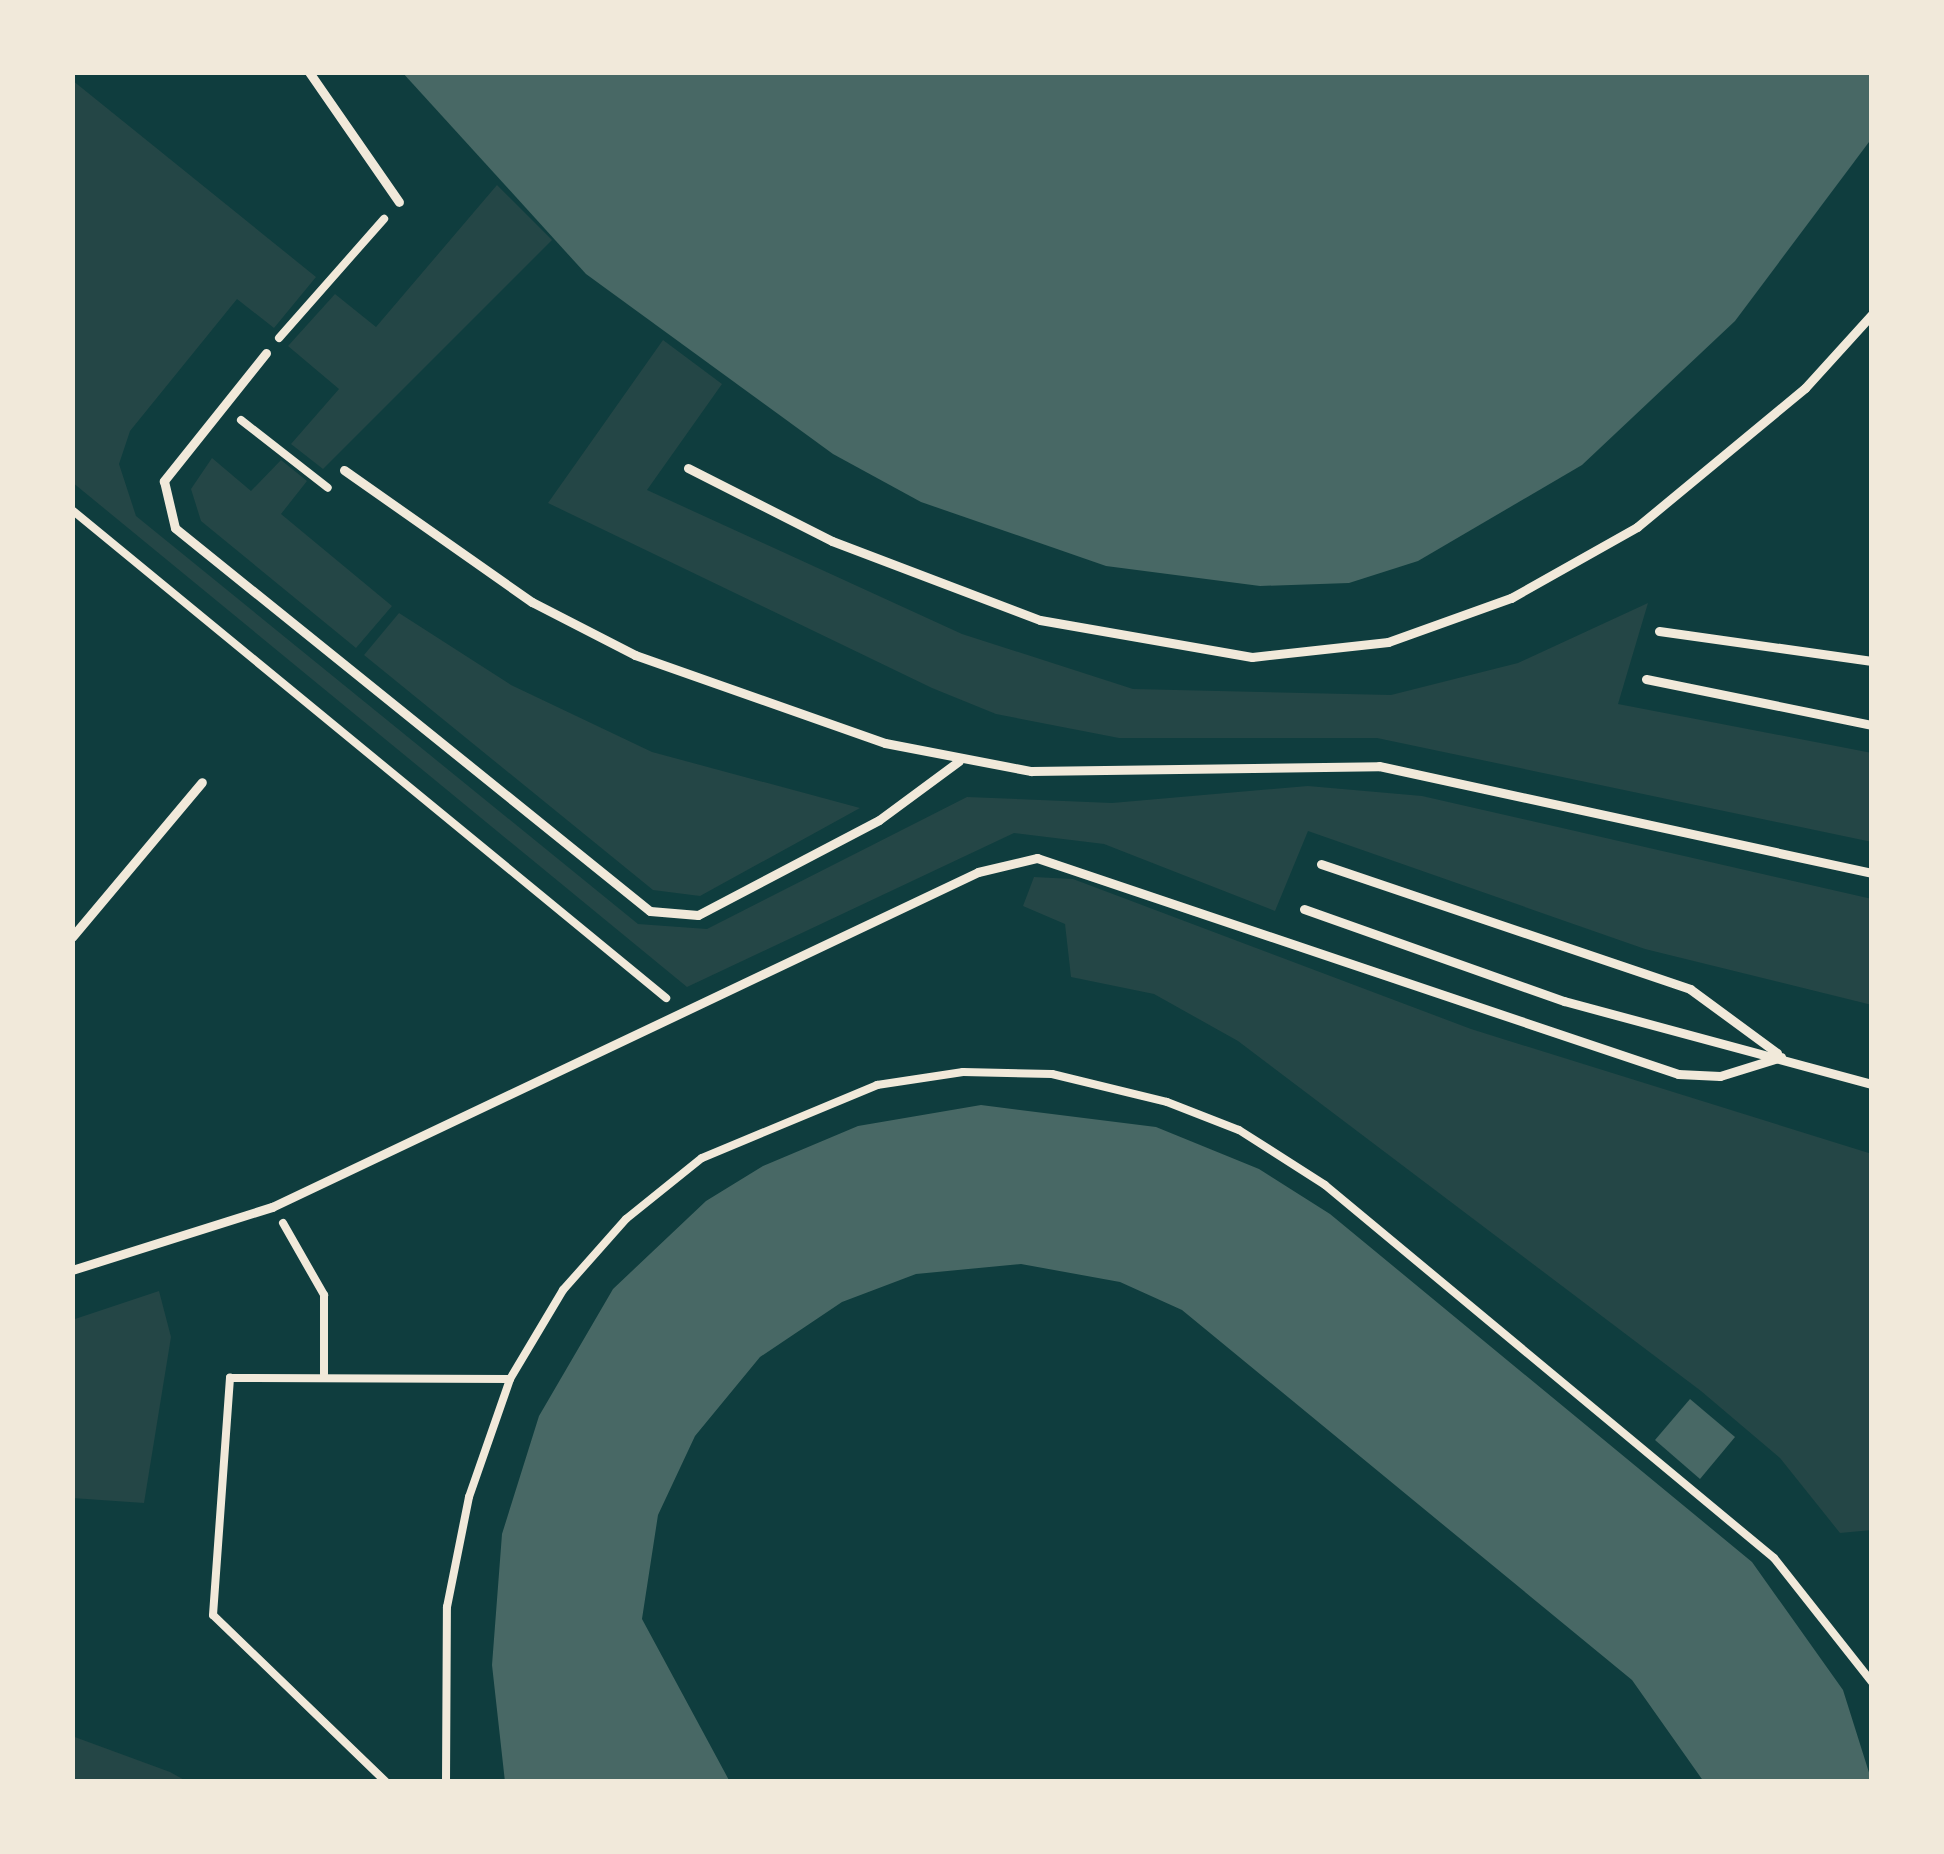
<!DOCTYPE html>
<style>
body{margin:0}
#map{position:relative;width:1944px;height:1854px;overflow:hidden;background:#0f3d3e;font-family:"Nunito Sans",sans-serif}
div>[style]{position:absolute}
.green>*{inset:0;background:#244646}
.building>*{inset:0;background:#486865}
.path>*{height:8px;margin:-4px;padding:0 4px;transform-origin:4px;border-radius:4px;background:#f1e9da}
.service>*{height:9px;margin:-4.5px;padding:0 4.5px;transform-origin:4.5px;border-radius:4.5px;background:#f1e9da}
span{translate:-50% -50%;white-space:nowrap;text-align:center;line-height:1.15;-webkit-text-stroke:12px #f1e9da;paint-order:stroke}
.frame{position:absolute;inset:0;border:75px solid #f1e9da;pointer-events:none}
</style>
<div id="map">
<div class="green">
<div style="clip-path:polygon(72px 80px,316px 277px,274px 328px,237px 299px,130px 431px,119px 464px,136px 516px,638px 924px,707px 929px,967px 797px,1112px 803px,1308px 786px,1422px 796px,1872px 899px,1872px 1005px,1645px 949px,1308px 831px,1275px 911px,1104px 844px,1014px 833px,687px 987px,72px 482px)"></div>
<div style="clip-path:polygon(497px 185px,552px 240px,323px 469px,291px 444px,339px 389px,288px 346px,335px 294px,376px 327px)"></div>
<div style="clip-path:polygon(663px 340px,722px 384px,647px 490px,962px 634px,1133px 689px,1391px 695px,1518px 663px,1648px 603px,1618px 704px,1872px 753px,1872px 842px,1377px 738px,1119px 738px,996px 714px,932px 688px,548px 503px)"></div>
<div style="clip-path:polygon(212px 458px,251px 491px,281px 460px,307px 481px,281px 514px,392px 606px,356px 648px,201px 521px,191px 489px)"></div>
<div style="clip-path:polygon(399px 613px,511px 685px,652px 752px,860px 808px,700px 896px,653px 890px,364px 655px)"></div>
<div style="clip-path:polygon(1034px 877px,1073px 879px,1471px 1029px,1872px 1154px,1872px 1530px,1840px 1533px,1780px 1458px,1701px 1391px,1238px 1041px,1154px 994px,1071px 977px,1065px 924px,1023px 906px)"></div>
<div style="clip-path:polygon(159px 1291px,171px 1337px,144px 1503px,72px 1498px,72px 1320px)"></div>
<div style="clip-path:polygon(72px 1736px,170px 1772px,188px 1782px,72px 1782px)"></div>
</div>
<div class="building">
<div style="clip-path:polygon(402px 72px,1872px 72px,1872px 138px,1735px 321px,1582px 465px,1418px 561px,1349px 583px,1260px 586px,1106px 566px,921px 502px,833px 454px,586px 274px)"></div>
<div style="clip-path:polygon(981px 1105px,1156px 1127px,1259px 1169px,1330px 1214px,1752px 1562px,1843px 1690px,1872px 1782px,1704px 1782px,1632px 1680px,1182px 1310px,1120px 1282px,1021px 1264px,916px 1274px,842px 1302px,760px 1357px,695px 1436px,658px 1515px,642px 1619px,730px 1782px,505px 1782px,492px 1665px,502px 1534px,539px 1416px,613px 1289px,706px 1201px,763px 1166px,858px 1126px)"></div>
<div style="clip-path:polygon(1690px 1399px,1735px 1437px,1700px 1479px,1655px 1440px)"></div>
</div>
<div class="path">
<div style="left:279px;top:338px;width:159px;rotate:-48.6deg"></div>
<div style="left:241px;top:420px;width:110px;rotate:38deg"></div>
<div style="left:72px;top:510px;width:769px;rotate:39.4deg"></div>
<div style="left:283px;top:1223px;width:83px;rotate:60.3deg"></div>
<div style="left:324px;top:1295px;width:79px;rotate:90deg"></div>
<div style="left:386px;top:1782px;width:240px;rotate:-136deg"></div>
<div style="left:213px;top:1615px;width:238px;rotate:-85.9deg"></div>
<div style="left:230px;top:1378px;width:280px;rotate:0.2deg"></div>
<div style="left:446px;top:1782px;width:175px;rotate:-89.7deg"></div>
<div style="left:447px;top:1607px;width:112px;rotate:-78.7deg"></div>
<div style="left:469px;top:1497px;width:125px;rotate:-70.8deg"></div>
<div style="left:510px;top:1379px;width:104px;rotate:-59.2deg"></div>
<div style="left:563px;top:1290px;width:95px;rotate:-48.4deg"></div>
<div style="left:626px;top:1219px;width:97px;rotate:-38.8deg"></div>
<div style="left:702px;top:1158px;width:190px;rotate:-22.6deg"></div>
<div style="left:877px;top:1085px;width:87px;rotate:-8.6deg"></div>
<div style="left:963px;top:1072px;width:89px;rotate:1.3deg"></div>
<div style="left:1052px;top:1074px;width:118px;rotate:13.7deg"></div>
<div style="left:1167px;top:1102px;width:77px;rotate:21.3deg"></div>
<div style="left:1239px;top:1130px;width:102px;rotate:32.6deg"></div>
<div style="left:1325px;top:1185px;width:584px;rotate:39.72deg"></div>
<div style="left:1774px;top:1558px;width:158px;rotate:51.7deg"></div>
</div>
<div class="service">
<div style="left:309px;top:72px;width:158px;rotate:55.3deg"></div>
<div style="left:266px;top:353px;width:164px;rotate:128.6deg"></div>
<div style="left:164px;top:481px;width:48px;rotate:76.8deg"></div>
<div style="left:175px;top:528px;width:610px;rotate:38.88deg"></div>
<div style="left:650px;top:911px;width:48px;rotate:4.8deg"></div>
<div style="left:698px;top:915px;width:204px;rotate:-27.7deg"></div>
<div style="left:879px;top:820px;width:99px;rotate:-36.4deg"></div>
<div style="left:688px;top:468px;width:161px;rotate:26.9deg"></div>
<div style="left:832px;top:541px;width:222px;rotate:20.8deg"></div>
<div style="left:1040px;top:620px;width:215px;rotate:9.9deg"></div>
<div style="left:1252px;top:657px;width:137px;rotate:-6.3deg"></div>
<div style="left:1388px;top:642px;width:131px;rotate:-19.7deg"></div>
<div style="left:1511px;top:598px;width:145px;rotate:-29.4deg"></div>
<div style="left:1637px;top:527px;width:218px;rotate:-39.6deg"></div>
<div style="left:1805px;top:388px;width:100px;rotate:-47.8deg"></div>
<div style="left:344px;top:470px;width:230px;rotate:35.1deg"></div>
<div style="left:532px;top:602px;width:116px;rotate:27.2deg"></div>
<div style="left:635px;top:655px;width:265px;rotate:19.4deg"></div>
<div style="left:885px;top:743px;width:149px;rotate:10.9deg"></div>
<div style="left:1031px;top:771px;width:348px;rotate:-0.8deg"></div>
<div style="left:1379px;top:766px;width:504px;rotate:12.25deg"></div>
<div style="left:1659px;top:631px;width:215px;rotate:8deg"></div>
<div style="left:1646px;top:679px;width:231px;rotate:11.5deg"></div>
<div style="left:1321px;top:864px;width:390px;rotate:18.7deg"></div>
<div style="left:1690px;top:989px;width:108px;rotate:36.3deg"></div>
<div style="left:1304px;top:909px;width:276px;rotate:19.5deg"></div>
<div style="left:1564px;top:1001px;width:319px;rotate:15.1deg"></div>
<div style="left:72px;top:937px;width:202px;rotate:-50deg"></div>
<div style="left:72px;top:1270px;width:210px;rotate:-17.5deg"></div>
<div style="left:272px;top:1207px;width:781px;rotate:-25.38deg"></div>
<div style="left:978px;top:872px;width:61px;rotate:-13.3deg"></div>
<div style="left:1037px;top:858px;width:676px;rotate:18.62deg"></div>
<div style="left:1678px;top:1074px;width:42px;rotate:2.7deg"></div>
<div style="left:1720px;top:1076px;width:64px;rotate:-17.3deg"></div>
</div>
<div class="frame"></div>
</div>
